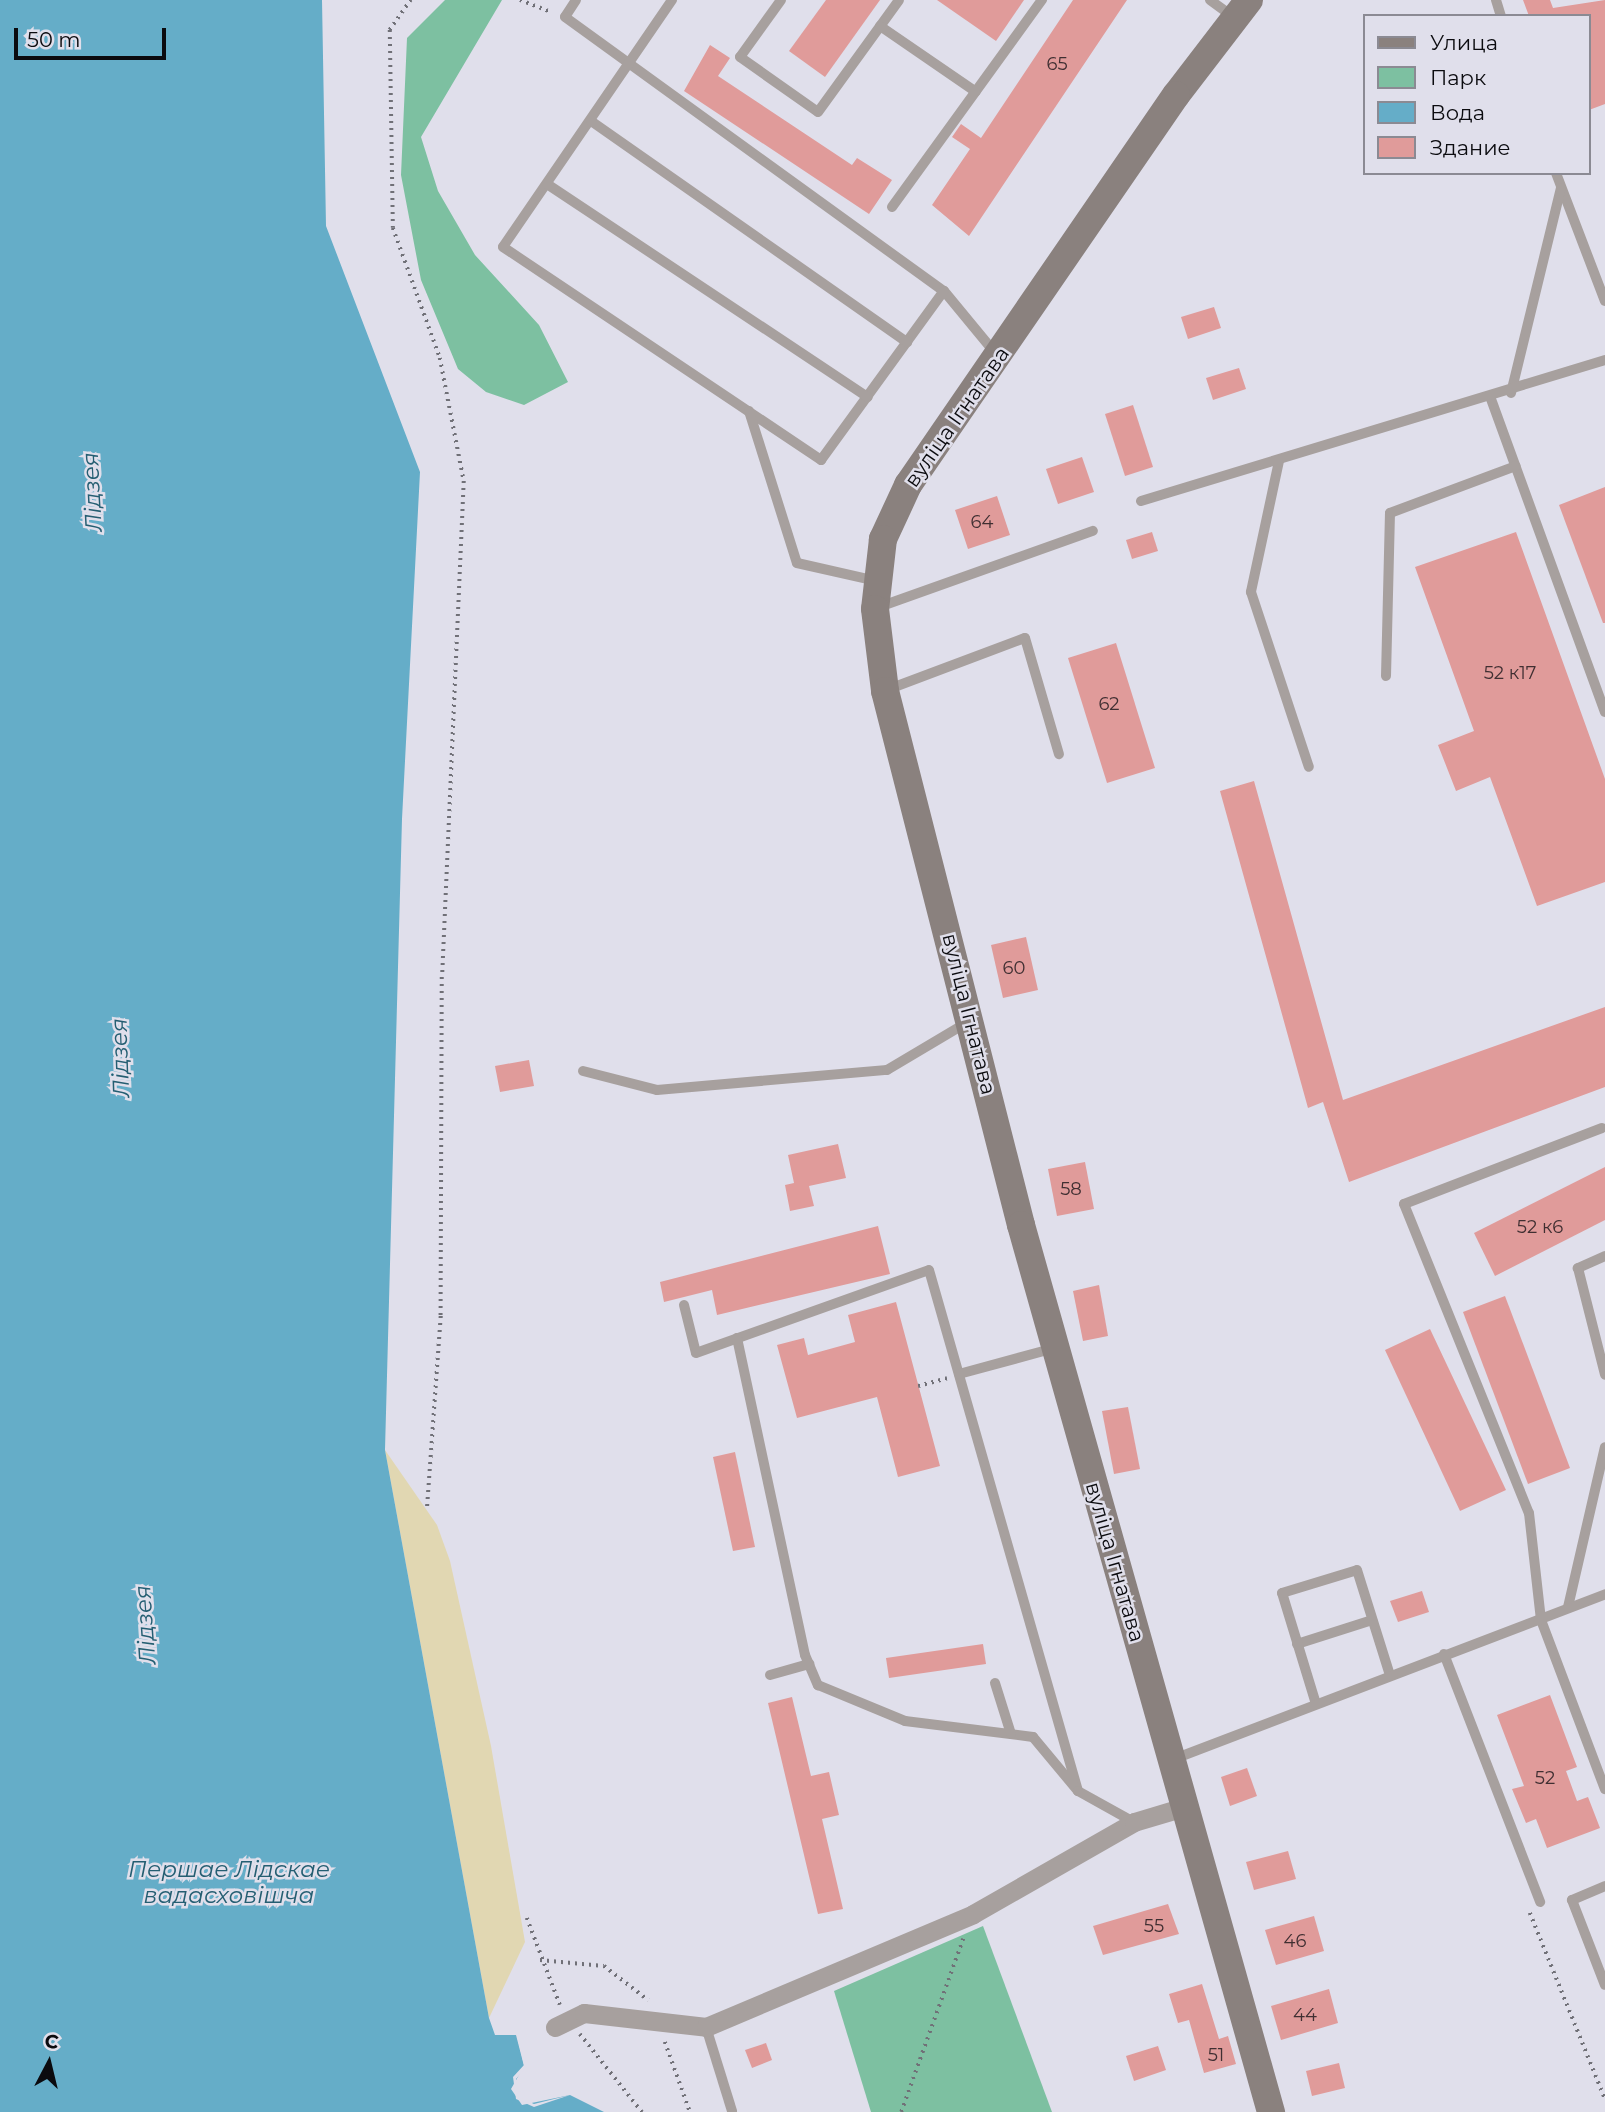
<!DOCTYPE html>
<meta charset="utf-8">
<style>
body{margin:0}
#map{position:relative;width:1605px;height:2112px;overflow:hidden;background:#e0dfeb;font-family:Montserrat,sans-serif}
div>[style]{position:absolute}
.green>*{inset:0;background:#7dc0a1}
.sand>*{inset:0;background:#e1d7b2}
.water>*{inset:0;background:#65adc8}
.pier>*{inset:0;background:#e0dfeb}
.building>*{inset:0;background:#e09b9a}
.path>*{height:3.5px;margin-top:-1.75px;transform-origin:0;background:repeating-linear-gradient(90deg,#707077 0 2px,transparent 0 7px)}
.lane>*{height:10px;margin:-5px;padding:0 5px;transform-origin:5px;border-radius:5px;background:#a7a09e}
.street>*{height:19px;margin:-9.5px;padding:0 9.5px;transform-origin:9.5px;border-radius:9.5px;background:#a7a09e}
.secondary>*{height:28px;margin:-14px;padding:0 14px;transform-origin:14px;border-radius:14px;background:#8a817e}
span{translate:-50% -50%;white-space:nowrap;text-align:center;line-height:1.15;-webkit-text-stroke:5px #e0dfeb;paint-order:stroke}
.number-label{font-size:18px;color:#402f32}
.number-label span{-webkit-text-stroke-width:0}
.street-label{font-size:21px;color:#0b0b0f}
.water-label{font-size:23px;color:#245e72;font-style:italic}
.legend{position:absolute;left:1363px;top:14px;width:228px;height:161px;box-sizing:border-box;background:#e0dfeb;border:2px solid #8b8a93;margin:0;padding:9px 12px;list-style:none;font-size:21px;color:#0b0b0f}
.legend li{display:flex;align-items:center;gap:14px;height:35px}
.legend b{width:35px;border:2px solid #8b8a93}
.north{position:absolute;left:14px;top:2028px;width:70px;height:70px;-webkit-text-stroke:5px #e0dfeb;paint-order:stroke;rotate:7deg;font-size:19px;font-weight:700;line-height:28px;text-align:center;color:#0b0b0f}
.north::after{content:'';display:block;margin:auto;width:24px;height:32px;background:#0b0b0f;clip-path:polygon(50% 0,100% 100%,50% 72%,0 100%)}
.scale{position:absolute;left:14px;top:28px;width:152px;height:32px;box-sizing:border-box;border:4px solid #0b0b0f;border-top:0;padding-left:9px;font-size:21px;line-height:24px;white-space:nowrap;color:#0b0b0f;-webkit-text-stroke:5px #e0dfeb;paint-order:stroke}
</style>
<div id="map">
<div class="green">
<div style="clip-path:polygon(445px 0,502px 0,421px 137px,438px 191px,475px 255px,539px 325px,568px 382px,524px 405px,486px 392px,458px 369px,421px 280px,401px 175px,407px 38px)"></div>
<div style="clip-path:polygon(983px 1926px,1052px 2112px,871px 2112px,834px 1991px)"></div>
</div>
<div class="sand">
<div style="clip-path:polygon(385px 1450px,437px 1525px,450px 1561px,491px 1746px,525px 1942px,489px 2018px)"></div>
</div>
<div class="water">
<div style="clip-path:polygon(0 0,322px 0,326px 226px,420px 472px,402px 819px,385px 1450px,489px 2018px,495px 2035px,516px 2035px,524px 2066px,511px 2089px,522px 2105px,570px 2095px,604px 2112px,0 2112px)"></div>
</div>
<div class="pier">
<div style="clip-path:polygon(516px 2032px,528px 2065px,516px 2079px,519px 2097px,534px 2104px,570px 2095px,534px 2107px,516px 2099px,513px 2077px,524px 2065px)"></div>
</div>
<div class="building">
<div style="clip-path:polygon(826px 0,880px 0,825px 77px,789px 51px)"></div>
<div style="clip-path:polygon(937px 0,1024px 0,996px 41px)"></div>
<div style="clip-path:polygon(1073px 0,1127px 0,969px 236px,932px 205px,970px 149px,952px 137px,961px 124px,981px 138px)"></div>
<div style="clip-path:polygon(1523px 0,1550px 0,1553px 8px,1605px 0,1605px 104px,1589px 110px,1589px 16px,1529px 16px)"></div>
<div style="clip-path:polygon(710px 45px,730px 58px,718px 76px,852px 165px,857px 158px,892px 180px,869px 214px,684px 91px)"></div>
<div style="clip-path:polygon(1214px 307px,1221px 328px,1188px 339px,1181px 317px)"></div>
<div style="clip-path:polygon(1239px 368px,1246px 389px,1213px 400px,1206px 378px)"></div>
<div style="clip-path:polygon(1133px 405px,1153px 467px,1125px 476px,1105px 414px)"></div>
<div style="clip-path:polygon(1082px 457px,1094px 492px,1058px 504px,1046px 469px)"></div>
<div style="clip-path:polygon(1605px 487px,1605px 623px,1603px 623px,1559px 505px)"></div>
<div style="clip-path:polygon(997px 496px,1010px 535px,968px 549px,955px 510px)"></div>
<div style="clip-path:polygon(1152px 532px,1158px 551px,1132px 559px,1126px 540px)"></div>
<div style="clip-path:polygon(1516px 532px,1605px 779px,1605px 882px,1537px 906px,1490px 777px,1456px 791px,1438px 745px,1474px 731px,1415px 567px)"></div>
<div style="clip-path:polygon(1116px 643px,1155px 768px,1107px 783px,1068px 658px)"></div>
<div style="clip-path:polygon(1254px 781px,1343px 1100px,1605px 1007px,1605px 1087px,1349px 1182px,1323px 1102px,1308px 1108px,1220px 791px)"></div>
<div style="clip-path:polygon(1026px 937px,1038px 990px,1003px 998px,991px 945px)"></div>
<div style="clip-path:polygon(529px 1060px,534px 1086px,500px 1092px,495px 1066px)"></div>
<div style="clip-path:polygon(838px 1144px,846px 1178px,809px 1186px,814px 1206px,790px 1211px,785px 1185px,794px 1183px,788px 1155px)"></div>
<div style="clip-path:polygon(1085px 1162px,1094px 1209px,1057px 1216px,1048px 1169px)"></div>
<div style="clip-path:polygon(1605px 1167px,1605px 1220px,1495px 1276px,1474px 1233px)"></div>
<div style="clip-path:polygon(878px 1226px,890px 1274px,717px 1315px,712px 1290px,664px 1302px,660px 1282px)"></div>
<div style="clip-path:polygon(1099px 1285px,1108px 1336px,1083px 1341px,1073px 1291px)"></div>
<div style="clip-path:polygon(1505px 1296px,1570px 1468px,1528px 1484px,1463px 1312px)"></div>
<div style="clip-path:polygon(896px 1302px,940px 1466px,898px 1477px,877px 1397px,797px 1418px,777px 1345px,804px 1338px,808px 1355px,855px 1342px,848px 1315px)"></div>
<div style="clip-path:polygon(1430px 1329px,1506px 1490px,1460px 1511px,1385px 1350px)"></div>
<div style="clip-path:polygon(1128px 1407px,1140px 1469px,1114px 1474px,1102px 1411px)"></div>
<div style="clip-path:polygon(735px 1452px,755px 1547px,733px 1551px,713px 1457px)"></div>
<div style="clip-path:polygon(1422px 1591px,1429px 1612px,1398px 1622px,1390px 1601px)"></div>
<div style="clip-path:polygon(983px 1644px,986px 1664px,889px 1678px,886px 1658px)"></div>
<div style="clip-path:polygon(1550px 1695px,1577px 1767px,1566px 1771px,1577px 1801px,1588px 1797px,1600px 1828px,1547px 1848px,1536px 1819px,1526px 1823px,1512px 1789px,1524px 1786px,1497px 1715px)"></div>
<div style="clip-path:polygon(792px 1697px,811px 1776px,829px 1772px,839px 1815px,822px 1819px,843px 1909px,818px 1914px,768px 1703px)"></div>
<div style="clip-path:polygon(1247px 1768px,1257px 1796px,1230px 1806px,1221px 1777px)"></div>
<div style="clip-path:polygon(1288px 1851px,1296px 1879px,1254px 1890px,1246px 1862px)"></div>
<div style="clip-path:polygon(1168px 1904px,1179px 1934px,1103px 1955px,1093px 1926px)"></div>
<div style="clip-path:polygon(1314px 1916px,1324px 1951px,1276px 1965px,1265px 1930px)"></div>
<div style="clip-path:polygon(1202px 1984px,1219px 2039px,1228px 2036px,1236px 2064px,1204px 2073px,1189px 2020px,1178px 2023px,1169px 1994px)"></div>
<div style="clip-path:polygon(1329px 1989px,1338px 2023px,1281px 2040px,1271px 2006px)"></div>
<div style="clip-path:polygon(766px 2043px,772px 2060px,752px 2068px,745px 2050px)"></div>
<div style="clip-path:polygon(1158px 2046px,1166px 2070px,1134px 2081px,1126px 2056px)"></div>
<div style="clip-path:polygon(1339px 2063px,1345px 2088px,1312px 2096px,1306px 2071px)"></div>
</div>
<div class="path">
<div style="left:411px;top:0;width:37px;rotate:125deg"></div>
<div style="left:390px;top:30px;width:198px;rotate:89.1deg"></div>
<div style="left:393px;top:228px;width:138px;rotate:70.1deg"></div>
<div style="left:440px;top:358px;width:125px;rotate:79deg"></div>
<div style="left:464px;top:481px;width:496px;rotate:92.5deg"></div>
<div style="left:442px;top:977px;width:339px;rotate:90.2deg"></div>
<div style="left:441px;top:1316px;width:195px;rotate:94.1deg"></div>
<div style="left:520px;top:0;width:33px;rotate:21deg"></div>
<div style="left:918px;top:1386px;width:30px;rotate:-15deg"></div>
<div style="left:1530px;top:1913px;width:201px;rotate:68deg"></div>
<div style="left:527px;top:1918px;width:93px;rotate:69.2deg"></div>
<div style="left:540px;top:1960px;width:64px;rotate:5.4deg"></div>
<div style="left:604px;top:1966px;width:56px;rotate:37.7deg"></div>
<div style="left:580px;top:2034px;width:100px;rotate:51.5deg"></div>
<div style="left:665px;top:2042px;width:74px;rotate:70.3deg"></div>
<div style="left:901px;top:2112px;width:184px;rotate:-70.3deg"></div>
</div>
<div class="lane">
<div style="left:576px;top:0;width:20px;rotate:123deg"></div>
<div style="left:565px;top:17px;width:468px;rotate:35.9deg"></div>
<div style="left:944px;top:291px;width:82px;rotate:50.5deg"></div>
<div style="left:672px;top:0;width:299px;rotate:124.4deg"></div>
<div style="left:503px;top:247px;width:383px;rotate:33.8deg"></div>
<div style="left:821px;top:460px;width:209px;rotate:-54deg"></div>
<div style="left:781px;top:0;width:70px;rotate:125.7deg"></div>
<div style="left:740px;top:57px;width:95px;rotate:35.2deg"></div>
<div style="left:818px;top:112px;width:138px;rotate:-54.1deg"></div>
<div style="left:1210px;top:0;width:27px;rotate:36deg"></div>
<div style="left:1496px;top:0;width:17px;rotate:73deg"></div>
<div style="left:880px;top:26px;width:116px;rotate:34.5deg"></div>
<div style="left:591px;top:121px;width:386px;rotate:35deg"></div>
<div style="left:1556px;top:173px;width:137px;rotate:69.1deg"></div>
<div style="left:547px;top:184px;width:385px;rotate:33.6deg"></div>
<div style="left:892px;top:207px;width:256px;rotate:-54.1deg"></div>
<div style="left:1511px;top:393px;width:211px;rotate:-76.3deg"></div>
<div style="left:1491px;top:399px;width:333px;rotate:70deg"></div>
<div style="left:749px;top:411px;width:159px;rotate:72.5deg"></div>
<div style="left:797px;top:563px;width:81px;rotate:12.8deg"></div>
<div style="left:1279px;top:461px;width:134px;rotate:102.1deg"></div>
<div style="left:1251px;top:592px;width:184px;rotate:71.7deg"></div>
<div style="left:1141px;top:501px;width:485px;rotate:-16.9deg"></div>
<div style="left:879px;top:607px;width:227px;rotate:-19.6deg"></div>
<div style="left:1386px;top:676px;width:163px;rotate:-88.6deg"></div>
<div style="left:1390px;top:513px;width:134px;rotate:-20.5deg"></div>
<div style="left:889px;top:689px;width:145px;rotate:-20.6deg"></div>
<div style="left:1025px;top:638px;width:121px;rotate:73.7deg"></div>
<div style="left:583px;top:1071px;width:76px;rotate:14.4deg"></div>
<div style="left:657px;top:1090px;width:231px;rotate:-5deg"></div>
<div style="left:887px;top:1070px;width:92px;rotate:-30.7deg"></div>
<div style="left:1602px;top:1128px;width:212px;rotate:159deg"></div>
<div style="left:1404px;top:1204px;width:333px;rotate:68deg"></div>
<div style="left:1529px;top:1513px;width:108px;rotate:83.6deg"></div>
<div style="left:1541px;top:1620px;width:181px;rotate:69.3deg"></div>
<div style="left:1605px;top:1256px;width:30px;rotate:156deg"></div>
<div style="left:1578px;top:1268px;width:110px;rotate:75.8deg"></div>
<div style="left:684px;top:1305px;width:49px;rotate:76deg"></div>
<div style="left:696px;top:1353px;width:247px;rotate:-19.6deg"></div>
<div style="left:929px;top:1270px;width:542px;rotate:74.04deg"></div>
<div style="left:737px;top:1338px;width:324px;rotate:77.9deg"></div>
<div style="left:805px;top:1655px;width:33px;rotate:67deg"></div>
<div style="left:818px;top:1685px;width:94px;rotate:22.5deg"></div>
<div style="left:905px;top:1721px;width:129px;rotate:7.1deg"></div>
<div style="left:1033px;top:1737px;width:70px;rotate:50.2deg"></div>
<div style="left:1078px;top:1791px;width:64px;rotate:29deg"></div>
<div style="left:959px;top:1374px;width:99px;rotate:-15.2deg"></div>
<div style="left:1568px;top:1607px;width:164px;rotate:-77deg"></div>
<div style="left:1297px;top:1644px;width:79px;rotate:-17.7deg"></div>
<div style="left:1444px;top:1654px;width:266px;rotate:68.8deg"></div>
<div style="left:770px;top:1675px;width:41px;rotate:-15.8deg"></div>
<div style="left:995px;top:1683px;width:53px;rotate:72.6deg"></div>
<div style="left:1316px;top:1704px;width:116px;rotate:-107deg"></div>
<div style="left:1282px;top:1593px;width:78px;rotate:-17deg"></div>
<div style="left:1357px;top:1570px;width:110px;rotate:72.6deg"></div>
<div style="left:1174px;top:1759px;width:462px;rotate:-20.9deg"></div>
<div style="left:1605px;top:1886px;width:36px;rotate:157deg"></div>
<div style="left:1572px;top:1900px;width:91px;rotate:68.8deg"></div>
<div style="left:706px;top:2027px;width:88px;rotate:72.8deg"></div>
</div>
<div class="street">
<div style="left:555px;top:2027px;width:32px;rotate:-26deg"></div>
<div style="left:584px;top:2013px;width:123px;rotate:6.5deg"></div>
<div style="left:706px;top:2027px;width:290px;rotate:-22.9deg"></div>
<div style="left:973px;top:1914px;width:185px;rotate:-29.7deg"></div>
<div style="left:1134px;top:1822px;width:52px;rotate:-16.7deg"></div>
</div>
<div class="secondary">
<div style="left:1249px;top:0;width:120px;rotate:127.5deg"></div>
<div style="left:1176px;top:95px;width:473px;rotate:124.5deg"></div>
<div style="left:908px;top:485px;width:60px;rotate:114.8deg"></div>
<div style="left:883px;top:539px;width:70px;rotate:96.5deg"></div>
<div style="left:875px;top:609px;width:83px;rotate:83deg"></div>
<div style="left:885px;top:691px;width:551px;rotate:75.71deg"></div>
<div style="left:1021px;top:1225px;width:922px;rotate:74.26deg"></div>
</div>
<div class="number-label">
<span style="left:1057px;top:64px">65</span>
<span style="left:982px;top:522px">64</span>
<span style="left:1510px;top:673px">52 к17</span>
<span style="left:1109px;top:704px">62</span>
<span style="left:1014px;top:968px">60</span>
<span style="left:1071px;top:1189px">58</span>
<span style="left:1540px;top:1227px">52 к6</span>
<span style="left:1545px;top:1778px">52</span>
<span style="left:1154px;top:1926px">55</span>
<span style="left:1295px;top:1941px">46</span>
<span style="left:1305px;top:2015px">44</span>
<span style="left:1216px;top:2055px">51</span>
</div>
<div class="street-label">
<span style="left:957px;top:417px;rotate:-55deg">вуліца Ігнатава</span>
<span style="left:969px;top:1014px;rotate:76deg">вуліца Ігнатава</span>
<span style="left:1115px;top:1562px;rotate:74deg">вуліца Ігнатава</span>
</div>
<div class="water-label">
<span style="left:92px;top:492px;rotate:-93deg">Лідзея</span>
<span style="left:120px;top:1058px;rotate:-92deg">Лідзея</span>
<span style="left:145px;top:1625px;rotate:-94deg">Лідзея</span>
<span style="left:229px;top:1882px">Першае Лідскае<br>вадасховішча</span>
</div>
<ul class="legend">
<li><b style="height:9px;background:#8a817e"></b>Улица</li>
<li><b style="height:19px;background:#7dc0a1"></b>Парк</li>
<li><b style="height:19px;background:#65adc8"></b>Вода</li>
<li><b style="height:19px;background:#e09b9a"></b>Здание</li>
</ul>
<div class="north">С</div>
<div class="scale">50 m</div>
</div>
